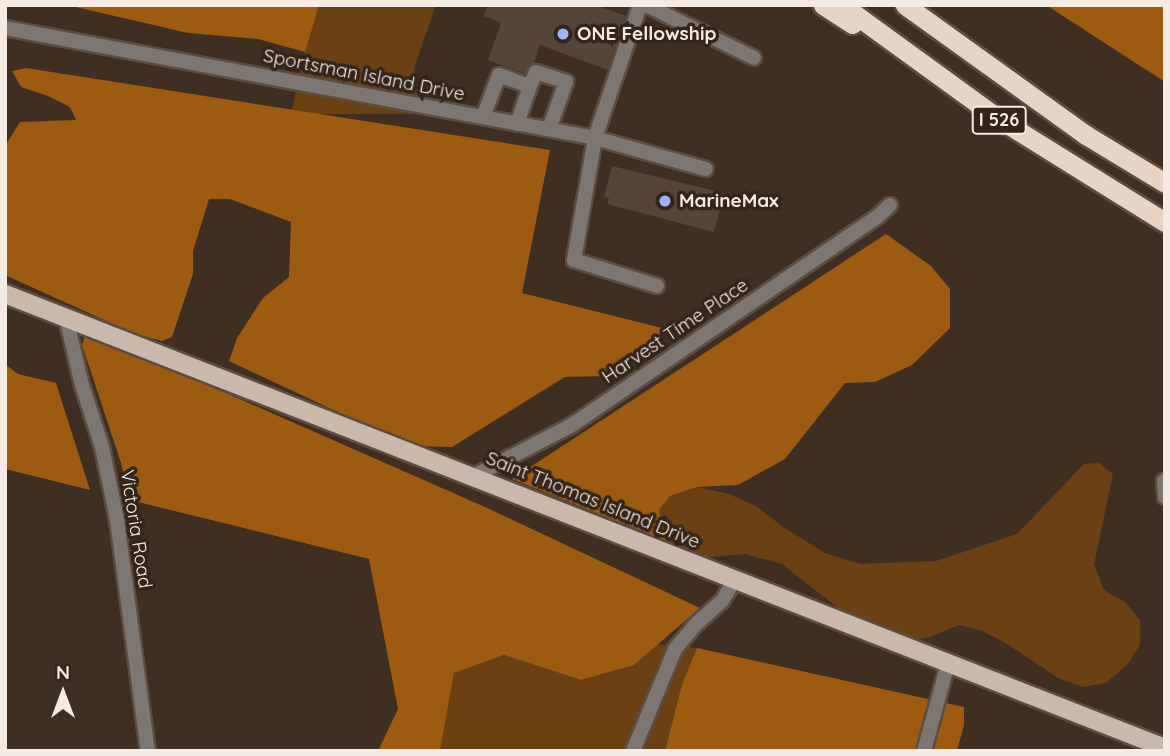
<!DOCTYPE html>
<style>
body{margin:0}
#map{position:relative;width:1170px;height:756px;overflow:hidden;background:#3e2f22;font-family:Quicksand,sans-serif}
div>[style]{position:absolute}
.green>*{inset:0;background:#6b4012}
.forest>*{inset:0;background:#9c5b10}
.building>*{inset:0;background:#554538}
.roads{filter:drop-shadow(2px 0 #5b4d41) drop-shadow(-2px 0 #5b4d41) drop-shadow(0 2px #5b4d41) drop-shadow(0 -2px #5b4d41)}
.minor>*{height:14px;margin:-7px;padding:0 7px;transform-origin:7px;border-radius:7px;background:#7e7670}
.major>*{height:18px;margin:-9px;padding:0 9px;transform-origin:9px;border-radius:9px;background:#c9b9ac}
.highway>*{height:19px;margin:-9.5px;padding:0 9.5px;transform-origin:9.5px;border-radius:9.5px;background:#e7d4c4}
.dots>*{width:19px;height:19px;translate:-50% -50%;box-sizing:border-box;border:4px solid #332519;border-radius:50%}
span{translate:-50% -50%;white-space:nowrap;text-align:center;line-height:1.15;-webkit-text-stroke:7px #332519;paint-order:stroke}
.shield-label span{padding:2px 5px;background:#332519;border:2px solid;border-radius:5px;-webkit-text-stroke-width:0}
.shield-label{font-size:18px;color:#f5ebe3;font-weight:700}
.poi-label{font-size:19px;color:#f5ebe3;font-weight:700}
.left{translate:0 -50%;text-align:left}
.street-label{font-size:19px;color:#f5ebe3}
.frame{position:absolute;inset:0;border:7px solid #f5ebe3;pointer-events:none}
.north{position:absolute;left:28px;top:658px;width:70px;height:70px;-webkit-text-stroke:5px #332519;paint-order:stroke;rotate:0deg;font-size:19px;font-weight:700;line-height:28px;text-align:center;color:#f5ebe3}
.north::after{content:'';display:block;margin:auto;width:24px;height:32px;background:#f5ebe3;clip-path:polygon(50% 0,100% 100%,50% 72%,0 100%)}
</style>
<div id="map">
<div class="green">
<div style="clip-path:polygon(319px 5px,436px 5px,414px 68px,419px 114px,291px 114px,310px 29px)"></div>
<div style="clip-path:polygon(1099px 463px,1113px 474px,1094px 565px,1104px 590px,1125px 602px,1140px 620px,1140px 645px,1127px 665px,1106px 683px,1083px 687px,1058px 678px,1004px 642px,980px 630px,959px 625px,927px 638px,908px 640px,851px 618px,782px 564px,745px 554px,698px 558px,667px 546px,659px 510px,670px 496px,697px 487px,729px 494px,756px 506px,783px 527px,825px 553px,860px 564px,936px 561px,1017px 534px,1084px 464px)"></div>
<div style="clip-path:polygon(658px 644px,697px 648px,682px 684px,665px 751px,440px 751px,454px 673px,504px 655px,581px 680px,634px 665px)"></div>
</div>
<div class="forest">
<div style="clip-path:polygon(67px 5px,319px 5px,305px 52px,258px 39px,188px 33px)"></div>
<div style="clip-path:polygon(1046px 5px,1165px 5px,1165px 82px)"></div>
<div style="clip-path:polygon(26px 68px,550px 150px,522px 293px,666px 329px,646px 351px,605px 376px,565px 377px,452px 447px,410px 446px,229px 361px,237px 338px,263px 298px,289px 277px,291px 222px,230px 199px,209px 199px,193px 251px,193px 274px,172px 337px,162px 341px,135px 334px,5px 275px,5px 146px,20px 122px,76px 120px,70px 107px,48px 96px,21px 87px,12px 71px)"></div>
<div style="clip-path:polygon(886px 234px,931px 266px,950px 289px,950px 328px,912px 365px,875px 382px,845px 383px,785px 459px,738px 485px,697px 487px,670px 496px,659px 510px,666px 541px,512px 479px)"></div>
<div style="clip-path:polygon(85px 335px,108px 341px,485px 507px,700px 608px,634px 665px,581px 680px,504px 655px,454px 673px,440px 751px,378px 751px,398px 709px,369px 559px,130px 500px,121px 463px,82px 345px)"></div>
<div style="clip-path:polygon(5px 364px,18px 374px,56px 383px,90px 490px,5px 469px)"></div>
<div style="clip-path:polygon(697px 648px,964px 707px,964px 725px,957px 751px,665px 751px,682px 684px)"></div>
</div>
<div class="building">
<div style="clip-path:polygon(488px 5px,596px 5px,626px 16px,608px 70px,540px 45px,534px 63px,525px 74px,488px 60px,501px 23px,484px 16px)"></div>
<div style="clip-path:polygon(612px 166px,724px 193px,714px 232px,607px 204px,609px 198px,604px 197px)"></div>
</div>
<div class="roads">
<div class="minor">
<div style="left:640px;top:5px;width:140px;rotate:108.7deg"></div>
<div style="left:595px;top:138px;width:124px;rotate:99.8deg"></div>
<div style="left:574px;top:260px;width:87px;rotate:17.4deg"></div>
<div style="left:646px;top:5px;width:120px;rotate:26.1deg"></div>
<div style="left:5px;top:28px;width:600px;rotate:10.56deg"></div>
<div style="left:595px;top:138px;width:115px;rotate:15.6deg"></div>
<div style="left:483px;top:117px;width:45px;rotate:-69.1deg"></div>
<div style="left:499px;top:75px;width:33px;rotate:20deg"></div>
<div style="left:530px;top:86px;width:15px;rotate:-67deg"></div>
<div style="left:536px;top:72px;width:32px;rotate:18deg"></div>
<div style="left:566px;top:82px;width:50px;rotate:109.9deg"></div>
<div style="left:517px;top:124px;width:40px;rotate:-71.1deg"></div>
<div style="left:66px;top:318px;width:69px;rotate:76.6deg"></div>
<div style="left:82px;top:385px;width:65px;rotate:72.1deg"></div>
<div style="left:102px;top:447px;width:75px;rotate:78.4deg"></div>
<div style="left:117px;top:520px;width:233px;rotate:82.4deg"></div>
<div style="left:474px;top:476px;width:110px;rotate:-27.5deg"></div>
<div style="left:572px;top:425px;width:368px;rotate:-34.3deg"></div>
<div style="left:876px;top:218px;width:19px;rotate:-43deg"></div>
<div style="left:1164px;top:481px;width:16px;rotate:86deg"></div>
<div style="left:633px;top:751px;width:110px;rotate:-67.6deg"></div>
<div style="left:675px;top:649px;width:31px;rotate:-50deg"></div>
<div style="left:695px;top:625px;width:36px;rotate:-42deg"></div>
<div style="left:722px;top:601px;width:26px;rotate:-59deg"></div>
<div style="left:924px;top:751px;width:91px;rotate:-74.7deg"></div>
</div>
<div class="major">
<div style="left:5px;top:294px;width:1246px;rotate:21.37deg"></div>
</div>
<div class="highway">
<div style="left:823px;top:5px;width:35px;rotate:33deg"></div>
<div style="left:842px;top:5px;width:190px;rotate:36deg"></div>
<div style="left:996px;top:117px;width:199px;rotate:31.9deg"></div>
<div style="left:905px;top:5px;width:223px;rotate:35.7deg"></div>
<div style="left:1086px;top:135px;width:92px;rotate:31.3deg"></div>
</div>
</div>
<div class="dots">
<div style="left:563px;top:34px;background:#9fb3fd"></div>
<div style="left:665px;top:201px;background:#9fb3fd"></div>
</div>
<div class="shield-label">
<span style="left:999px;top:120px">I 526</span>
</div>
<div class="poi-label">
<span class="left" style="left:577px;top:34px">ONE Fellowship</span>
<span class="left" style="left:679px;top:201px">MarineMax</span>
</div>
<div class="street-label">
<span style="left:364px;top:75px;rotate:11deg">Sportsman Island Drive</span>
<span style="left:675px;top:331px;rotate:-34deg">Harvest Time Place</span>
<span style="left:593px;top:500px;rotate:22deg">Saint Thomas Island Drive</span>
<span style="left:136px;top:529px;rotate:81deg">Victoria Road</span>
</div>
<div class="frame"></div>
<div class="north">N</div>
</div>
